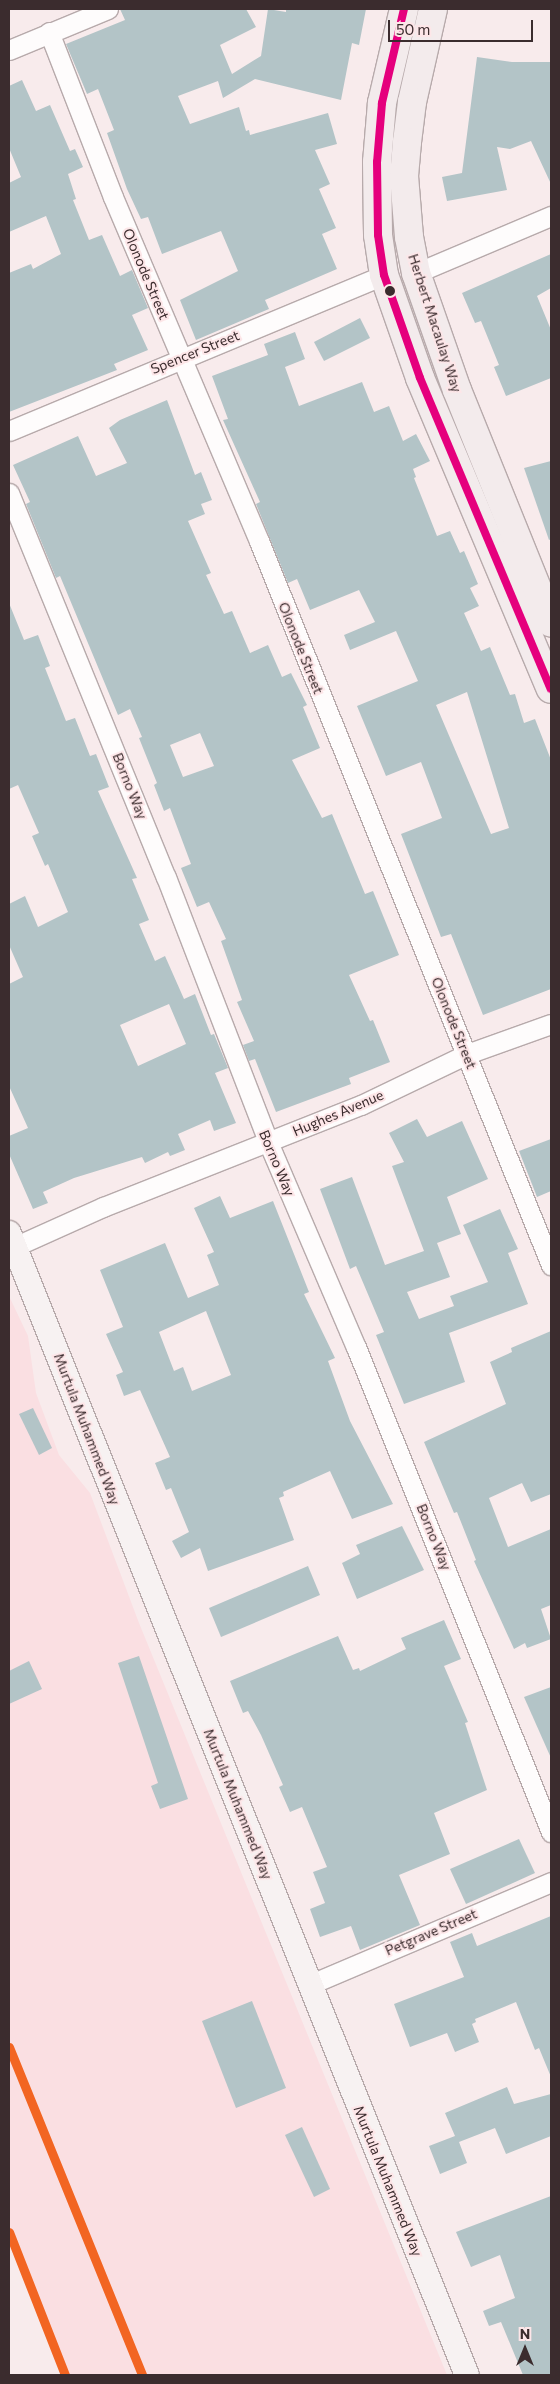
<!DOCTYPE html>
<style>
body{margin:0}
#map{position:relative;width:560px;height:2384px;overflow:hidden;background:#f8ebec;font-family:Commissioner,sans-serif}
div>[style]{position:absolute}
.built>*{inset:0;background:#fadfe2}
.building>*{inset:0;background:#b3c4c7}
.roads{filter:drop-shadow(1px 0 #b7aaab) drop-shadow(-1px 0 #b7aaab) drop-shadow(0 1px #b7aaab) drop-shadow(0 -1px #b7aaab)}
.minor>*{height:19px;margin:-9.5px;padding:0 9.5px;transform-origin:9.5px;border-radius:9.5px;background:#fefcfc}
.major>*{height:24px;margin:-12px;padding:0 12px;transform-origin:12px;border-radius:12px;background:#f7f2f2}
.highway>*{height:28px;margin:-14px;padding:0 14px;transform-origin:14px;border-radius:14px;background:#f3ebec}
.bus-1>*{height:8px;margin:-4px;padding:0 4px;transform-origin:4px;border-radius:4px;background:#e5007d}
.rail-1>*{height:9px;margin:-4.5px;padding:0 4.5px;transform-origin:4.5px;border-radius:4.5px;background:#f26522}
.dots>*{width:14px;height:14px;translate:-50% -50%;box-sizing:border-box;border:2px solid #fde6e8;border-radius:50%}
span{translate:-50% -50%;white-space:nowrap;text-align:center;line-height:1.15;-webkit-text-stroke:4px #fde6e8;paint-order:stroke}
.street-label{font-size:14px;color:#3b2c2e}
.frame{position:absolute;inset:0;border:10px solid #3b2c2e;pointer-events:none}
.north{position:absolute;left:500px;top:2324px;width:50px;height:50px;-webkit-text-stroke:4px #fde6e8;paint-order:stroke;rotate:0deg;font-size:14px;font-weight:700;line-height:20px;text-align:center;color:#3b2c2e}
.north::after{content:'';display:block;margin:auto;width:18px;height:22px;background:#3b2c2e;clip-path:polygon(50% 0,100% 100%,50% 72%,0 100%)}
.scale{position:absolute;left:388px;top:20px;width:145px;height:22px;box-sizing:border-box;border:2px solid #3b2c2e;border-top:0;padding-left:6px;font-size:15px;line-height:18px;white-space:nowrap;color:#3b2c2e;-webkit-text-stroke:4px #fde6e8;paint-order:stroke}
</style>
<div id="map">
<div class="built">
<div style="clip-path:polygon(9px 1296px,28px 1336px,36px 1393px,59px 1455px,90px 1493px,139px 1623px,447px 2375px,65px 2375px,9px 2244px)"></div>
</div>
<div class="building">
<div style="clip-path:polygon(120px 9px,246px 9px,256px 27px,220px 45px,232px 74px,261px 56px,268px 9px,286px 12px,286px 9px,366px 9px,359px 45px,352px 43px,341px 100px,255px 79px,223px 98px,218px 81px,178px 96px,190px 124px,239px 107px,246px 131px,249px 130px,250px 135px,328px 113px,337px 144px,315px 150px,330px 184px,319px 189px,336px 228px,322px 234px,337px 269px,265px 300px,269px 309px,196px 340px,180px 300px,238px 271px,221px 231px,162px 254px,148px 217px,141px 219px,127px 189px,107px 133px,114px 130px,98px 89px,87px 94px,66px 44px,125px 20px)"></div>
<div style="clip-path:polygon(477px 57px,512px 62px,550px 62px,551px 184px,531px 141px,510px 149px,497px 147px,507px 190px,447px 201px,442px 177px,462px 173px)"></div>
<div style="clip-path:polygon(22px 80px,36px 111px,50px 105px,70px 151px,75px 149px,83px 167px,68px 174px,76px 199px,73px 200px,89px 240px,102px 235px,120px 276px,132px 270px,148px 308px,132px 315px,148px 350px,114px 364px,117px 370px,9px 412px,9px 273px,31px 264px,33px 269px,61px 254px,46px 216px,9px 232px,9px 183px,21px 177px,9px 148px,9px 86px)"></div>
<div style="clip-path:polygon(551px 254px,551px 288px,537px 296px,551px 330px,551px 378px,506px 396px,494px 367px,499px 365px,481px 321px,475px 323px,462px 293px)"></div>
<div style="clip-path:polygon(360px 318px,370px 338px,324px 361px,314px 342px)"></div>
<div style="clip-path:polygon(evenodd,295px 332px,305px 359px,285px 367px,299px 406px,362px 382px,374px 412px,389px 406px,403px 441px,416px 434px,430px 461px,413px 469px,416px 477px,414px 478px,437px 536px,450px 531px,460px 553px,464px 551px,478px 584px,470px 588px,479px 606px,464px 613px,481px 651px,490px 647px,510px 695px,515px 694px,524px 723px,535px 719px,551px 760px,551px 989px,483px 1015px,451px 934px,441px 937px,401px 834px,442px 818px,421px 762px,386px 776px,357px 706px,418px 681px,396px 631px,350px 650px,344px 635px,375px 622px,359px 590px,310px 610px,297px 579px,288px 583px,256px 504px,260px 502px,223px 420px,228px 419px,212px 376px,268px 355px,264px 344px,295px 332px,467px 692px,509px 828px,491px 834px,436px 705px,467px 692px)"></div>
<div style="clip-path:polygon(evenodd,167px 400px,195px 475px,201px 472px,212px 500px,201px 504px,205px 514px,188px 521px,211px 573px,206px 575px,224px 614px,232px 611px,250px 653px,268px 645px,282px 677px,291px 673px,307px 705px,303px 707px,320px 748px,292px 760px,322px 818px,332px 814px,365px 894px,373px 891px,399px 955px,349px 975px,370px 1021px,373px 1020px,390px 1062px,349px 1078px,351px 1084px,276px 1112px,255px 1059px,249px 1061px,243px 1045px,254px 1041px,237px 1002px,242px 1000px,221px 941px,226px 939px,209px 902px,197px 907px,181px 868px,191px 864px,170px 808px,164px 811px,154px 785px,157px 783px,139px 738px,142px 737px,130px 709px,118px 715px,60px 576px,56px 578px,26px 504px,30px 502px,13px 465px,78px 436px,96px 476px,127px 463px,109px 428px,120px 420px,167px 400px,200px 733px,214px 766px,183px 777px,170px 745px,200px 733px)"></div>
<div style="clip-path:polygon(551px 461px,551px 539px,549px 540px,524px 468px)"></div>
<div style="clip-path:polygon(evenodd,9px 603px,24px 640px,38px 635px,50px 666px,45px 668px,66px 721px,75px 718px,90px 756px,96px 754px,109px 787px,98px 791px,137px 878px,132px 879px,149px 920px,139px 924px,155px 961px,165px 956px,184px 999px,195px 994px,211px 1035px,214px 1034px,228px 1068px,215px 1073px,236px 1123px,214px 1131px,210px 1120px,178px 1134px,185px 1150px,170px 1156px,168px 1152px,145px 1163px,142px 1157px,74px 1178px,43px 1192px,48px 1203px,33px 1209px,9px 1154px,9px 1136px,28px 1128px,9px 1086px,9px 984px,23px 977px,9px 945px,9px 904px,25px 896px,38px 927px,68px 912px,48px 864px,45px 866px,32px 836px,39px 833px,18px 785px,9px 789px,9px 603px,169px 1004px,186px 1044px,138px 1066px,120px 1025px,169px 1004px)"></div>
<div style="clip-path:polygon(417px 1119px,427px 1137px,462px 1121px,488px 1179px,447px 1197px,461px 1234px,437px 1243px,450px 1277px,407px 1292px,419px 1319px,454px 1306px,450px 1296px,488px 1282px,463px 1225px,500px 1209px,518px 1249px,508px 1253px,528px 1304px,449px 1333px,465px 1382px,404px 1404px,376px 1335px,384px 1332px,356px 1266px,350px 1269px,320px 1189px,352px 1177px,385px 1265px,424px 1251px,392px 1166px,404px 1162px,389px 1133px)"></div>
<div style="clip-path:polygon(551px 1139px,551px 1191px,537px 1197px,519px 1151px)"></div>
<div style="clip-path:polygon(evenodd,220px 1196px,230px 1218px,273px 1201px,309px 1292px,304px 1294px,335px 1358px,328px 1361px,350px 1421px,393px 1504px,352px 1519px,330px 1471px,283px 1492px,284px 1496px,279px 1498px,294px 1540px,208px 1571px,200px 1548px,181px 1558px,172px 1541px,189px 1532px,171px 1488px,166px 1490px,155px 1463px,170px 1457px,140px 1390px,124px 1396px,116px 1375px,123px 1372px,106px 1334px,123px 1327px,100px 1270px,165px 1243px,188px 1298px,219px 1285px,207px 1255px,214px 1252px,194px 1208px,220px 1196px,206px 1311px,231px 1375px,192px 1391px,183px 1367px,174px 1371px,159px 1332px,206px 1311px)"></div>
<div style="clip-path:polygon(551px 1331px,551px 1494px,531px 1502px,522px 1483px,489px 1498px,508px 1547px,551px 1529px,551px 1605px,541px 1609px,551px 1639px,527px 1648px,525px 1643px,514px 1649px,474px 1561px,476px 1560px,457px 1512px,454px 1513px,424px 1442px,506px 1404px,490px 1362px,512px 1352px,511px 1348px)"></div>
<div style="clip-path:polygon(33px 1408px,52px 1448px,39px 1455px,19px 1414px)"></div>
<div style="clip-path:polygon(402px 1526px,424px 1570px,357px 1599px,342px 1563px,360px 1554px,356px 1545px)"></div>
<div style="clip-path:polygon(308px 1566px,320px 1595px,221px 1637px,209px 1608px)"></div>
<div style="clip-path:polygon(444px 1620px,461px 1659px,444px 1666px,468px 1722px,465px 1723px,487px 1790px,434px 1813px,450px 1854px,399px 1875px,420px 1925px,360px 1950px,351px 1926px,320px 1937px,310px 1909px,325px 1903px,313px 1872px,327px 1867px,302px 1807px,290px 1812px,279px 1787px,283px 1785px,261px 1735px,248px 1711px,243px 1713px,230px 1681px,338px 1636px,353px 1670px,359px 1668px,360px 1671px,406px 1649px,401px 1638px)"></div>
<div style="clip-path:polygon(139px 1656px,188px 1799px,160px 1809px,151px 1786px,158px 1783px,118px 1663px)"></div>
<div style="clip-path:polygon(29px 1661px,42px 1689px,9px 1704px,9px 1671px)"></div>
<div style="clip-path:polygon(551px 1687px,551px 1758px,524px 1697px)"></div>
<div style="clip-path:polygon(519px 1839px,535px 1873px,466px 1904px,450px 1869px)"></div>
<div style="clip-path:polygon(551px 1916px,551px 2077px,539px 2048px,535px 2050px,516px 2002px,475px 2019px,476px 2022px,472px 2024px,479px 2042px,455px 2052px,447px 2033px,410px 2047px,394px 2004px,464px 1977px,450px 1942px,472px 1933px,477px 1946px)"></div>
<div style="clip-path:polygon(252px 2001px,286px 2088px,236px 2108px,202px 2021px)"></div>
<div style="clip-path:polygon(507px 2087px,514px 2104px,551px 2094px,551px 2136px,506px 2154px,495px 2128px,459px 2142px,467px 2163px,440px 2174px,429px 2146px,455px 2136px,445px 2113px)"></div>
<div style="clip-path:polygon(302px 2127px,330px 2189px,314px 2197px,285px 2135px)"></div>
<div style="clip-path:polygon(551px 2196px,551px 2375px,523px 2375px,501px 2322px,489px 2326px,483px 2311px,515px 2298px,500px 2255px,471px 2267px,456px 2232px)"></div>
</div>
<div class="roads">
<div class="minor">
<div style="left:49px;top:32px;width:177px;rotate:68.8deg"></div>
<div style="left:113px;top:197px;width:374px;rotate:67deg"></div>
<div style="left:259px;top:541px;width:781px;rotate:68.04deg"></div>
<div style="left:9px;top:50px;width:107px;rotate:-22.5deg"></div>
<div style="left:416px;top:273px;width:147px;rotate:-22.9deg"></div>
<div style="left:9px;top:431px;width:406px;rotate:-22.6deg"></div>
<div style="left:9px;top:493px;width:415px;rotate:67.8deg"></div>
<div style="left:166px;top:877px;width:284px;rotate:68.9deg"></div>
<div style="left:268px;top:1142px;width:223px;rotate:66.8deg"></div>
<div style="left:356px;top:1347px;width:523px;rotate:68.1deg"></div>
<div style="left:14px;top:1247px;width:98px;rotate:-24.2deg"></div>
<div style="left:103px;top:1207px;width:277px;rotate:-21.6deg"></div>
<div style="left:361px;top:1105px;width:118px;rotate:-25.7deg"></div>
<div style="left:467px;top:1054px;width:89px;rotate:-19.7deg"></div>
<div style="left:311px;top:1984px;width:261px;rotate:-23deg"></div>
</div>
<div class="major">
<div style="left:9px;top:1233px;width:1230px;rotate:68.15deg"></div>
</div>
<div class="highway">
<div style="left:404px;top:9px;width:97px;rotate:103.2deg"></div>
<div style="left:382px;top:103px;width:59px;rotate:94.8deg"></div>
<div style="left:377px;top:162px;width:73px;rotate:89.2deg"></div>
<div style="left:378px;top:235px;width:40px;rotate:81.5deg"></div>
<div style="left:384px;top:275px;width:109px;rotate:70.7deg"></div>
<div style="left:420px;top:378px;width:337px;rotate:67.2deg"></div>
<div style="left:433px;top:9px;width:95px;rotate:102.7deg"></div>
<div style="left:412px;top:102px;width:40px;rotate:97.1deg"></div>
<div style="left:407px;top:142px;width:34px;rotate:95deg"></div>
<div style="left:404px;top:176px;width:61px;rotate:85.3deg"></div>
<div style="left:409px;top:237px;width:37px;rotate:79deg"></div>
<div style="left:416px;top:273px;width:124px;rotate:70.7deg"></div>
<div style="left:457px;top:390px;width:251px;rotate:68deg"></div>
</div>
</div>
<div class="bus-1">
<div style="left:404px;top:9px;width:97px;rotate:103.2deg"></div>
<div style="left:382px;top:103px;width:59px;rotate:94.8deg"></div>
<div style="left:377px;top:162px;width:73px;rotate:89.2deg"></div>
<div style="left:378px;top:235px;width:40px;rotate:81.5deg"></div>
<div style="left:384px;top:275px;width:109px;rotate:70.7deg"></div>
<div style="left:420px;top:378px;width:337px;rotate:67.2deg"></div>
</div>
<div class="rail-1">
<div style="left:9px;top:2047px;width:354px;rotate:67.9deg"></div>
<div style="left:9px;top:2232px;width:154px;rotate:68.6deg"></div>
</div>
<div class="dots">
<div style="left:390px;top:291px;background:#3b2c2e"></div>
</div>
<div class="street-label">
<span style="left:146px;top:274px;rotate:67deg">Olonode Street</span>
<span style="left:435px;top:323px;rotate:72deg">Herbert Macaulay Way</span>
<span style="left:195px;top:352px;rotate:-22deg">Spencer Street</span>
<span style="left:301px;top:648px;rotate:68deg">Olonode Street</span>
<span style="left:130px;top:786px;rotate:68deg">Borno Way</span>
<span style="left:454px;top:1023px;rotate:68deg">Olonode Street</span>
<span style="left:338px;top:1113px;rotate:-23deg">Hughes Avenue</span>
<span style="left:277px;top:1163px;rotate:67deg">Borno Way</span>
<span style="left:87px;top:1429px;rotate:69deg">Murtula Muhammed Way</span>
<span style="left:434px;top:1537px;rotate:68deg">Borno Way</span>
<span style="left:238px;top:1804px;rotate:68deg">Murtula Muhammed Way</span>
<span style="left:431px;top:1932px;rotate:-23deg">Petgrave Street</span>
<span style="left:388px;top:2181px;rotate:68deg">Murtula Muhammed Way</span>
</div>
<div class="frame"></div>
<div class="north">N</div>
<div class="scale">50 m</div>
</div>
